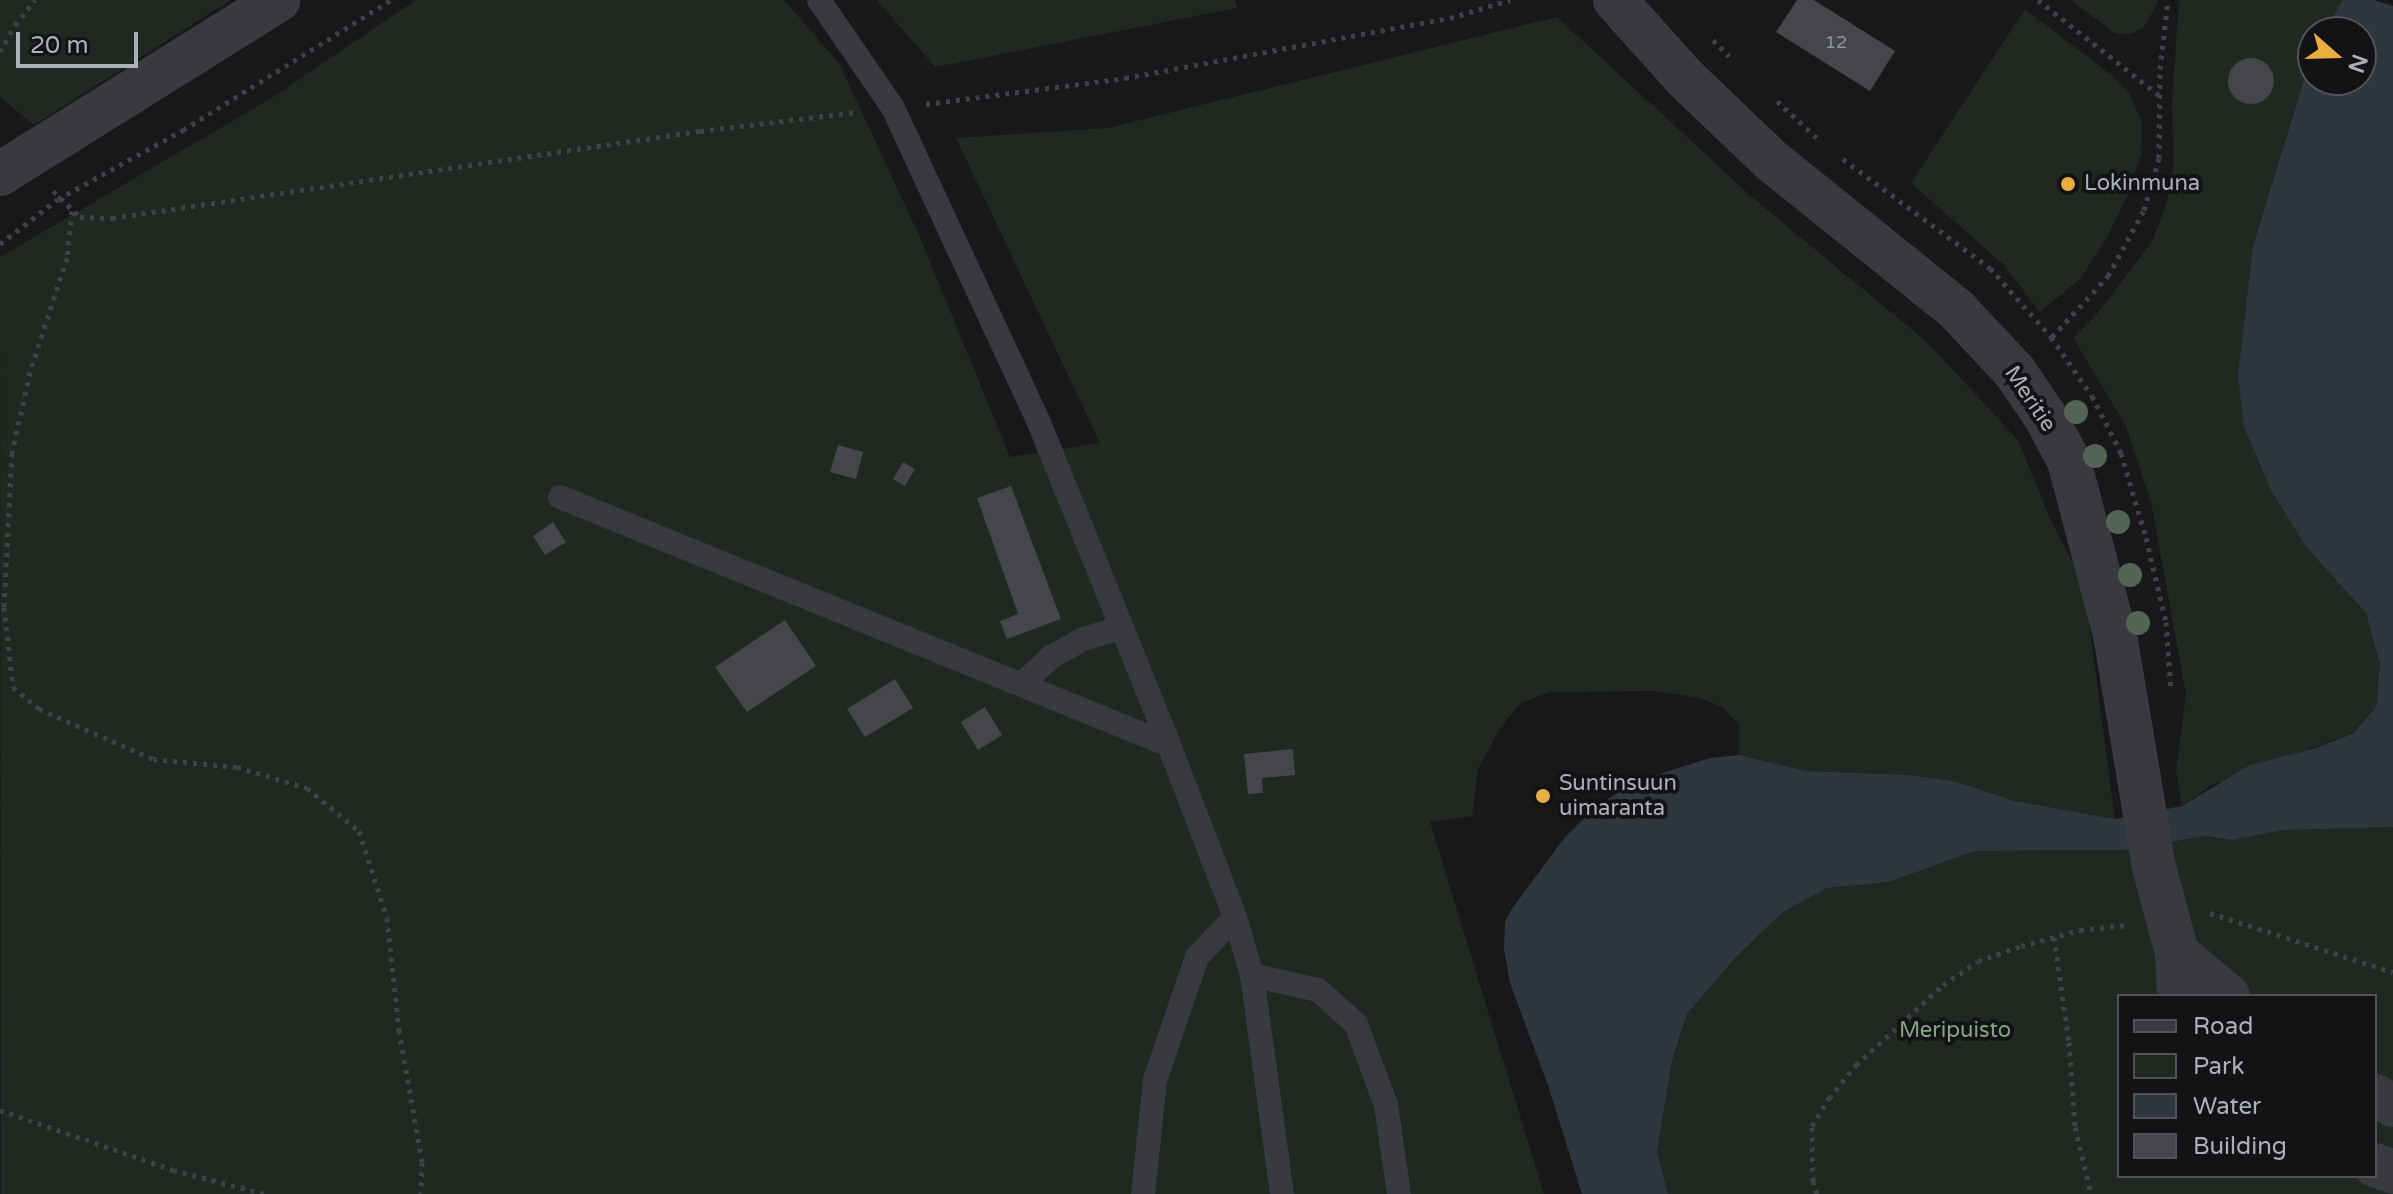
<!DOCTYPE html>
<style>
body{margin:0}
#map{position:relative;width:2393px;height:1194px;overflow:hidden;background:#18181a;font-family:"Varela Round",sans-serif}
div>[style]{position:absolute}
.green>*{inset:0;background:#202821}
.water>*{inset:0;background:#2f373e}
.building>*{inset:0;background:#45464a}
.round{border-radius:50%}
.path>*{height:5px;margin-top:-2.5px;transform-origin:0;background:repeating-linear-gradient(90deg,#3f4146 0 4px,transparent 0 10px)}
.service>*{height:24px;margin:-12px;padding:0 12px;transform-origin:12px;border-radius:12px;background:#393a3f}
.minor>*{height:44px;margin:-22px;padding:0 22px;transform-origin:22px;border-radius:22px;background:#393a3f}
.tertiary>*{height:44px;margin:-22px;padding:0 22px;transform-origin:22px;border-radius:22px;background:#393a3f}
.trees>*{width:24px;height:24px;margin:-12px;border-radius:50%;background:#536455}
.dots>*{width:22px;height:22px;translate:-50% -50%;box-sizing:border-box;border:4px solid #131315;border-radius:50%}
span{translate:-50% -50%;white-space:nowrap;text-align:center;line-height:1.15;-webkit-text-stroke:8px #131315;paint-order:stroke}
.number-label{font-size:18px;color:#92969d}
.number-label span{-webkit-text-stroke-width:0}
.poi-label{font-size:22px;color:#abb0b9}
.left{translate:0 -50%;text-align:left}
.street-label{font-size:22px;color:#abb0b9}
.park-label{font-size:22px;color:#83a385}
.legend{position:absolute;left:2117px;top:994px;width:260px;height:184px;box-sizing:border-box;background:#131315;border:2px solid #505257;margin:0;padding:10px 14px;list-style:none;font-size:24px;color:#abb0b9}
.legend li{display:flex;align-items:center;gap:16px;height:40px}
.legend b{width:40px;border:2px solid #505257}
.north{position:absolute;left:2297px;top:16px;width:80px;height:80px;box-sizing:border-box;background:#131315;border:2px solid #505257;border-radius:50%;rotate:110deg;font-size:22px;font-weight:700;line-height:32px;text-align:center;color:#abb0b9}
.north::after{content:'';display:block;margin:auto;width:28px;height:36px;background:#eaae40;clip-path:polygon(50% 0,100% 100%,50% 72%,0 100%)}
.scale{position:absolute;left:16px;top:32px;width:122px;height:36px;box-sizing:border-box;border:4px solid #abb0b9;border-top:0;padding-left:10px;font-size:24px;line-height:28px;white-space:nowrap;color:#abb0b9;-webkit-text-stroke:6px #131315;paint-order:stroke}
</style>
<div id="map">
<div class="green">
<div style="clip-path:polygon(0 0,231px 0,34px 125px,0 97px)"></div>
<div style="clip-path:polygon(416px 0,784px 0,839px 63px,919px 235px,1010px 457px,1100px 443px,956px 138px,1108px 128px,1557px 17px,1753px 198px,1927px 342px,2018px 440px,2048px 514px,2084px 586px,2115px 819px,2015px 801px,1954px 781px,1908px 775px,1806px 771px,1739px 755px,1739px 725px,1722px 707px,1700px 698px,1656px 691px,1550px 692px,1521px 703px,1500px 728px,1478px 769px,1472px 816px,1430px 822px,1544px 1194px,1px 1194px,0 257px,270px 99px)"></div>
<div style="clip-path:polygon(877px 0,1235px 0,1237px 8px,935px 67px)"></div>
<div style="clip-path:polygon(2071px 0,2158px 0,2158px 2px,2144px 27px,2131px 34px,2116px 34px)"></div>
<div style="clip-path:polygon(2179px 0,2345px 0,2325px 32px,2313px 32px,2313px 52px,2253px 246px,2307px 548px,2366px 612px,2380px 664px,2376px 707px,2351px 734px,2212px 785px,2182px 806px,2176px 771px,2186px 694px,2151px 502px,2126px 426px,2073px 338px,2096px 315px,2152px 242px,2166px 205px,2174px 164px,2172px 104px)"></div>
<div style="clip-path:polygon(2025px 9px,2110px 74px,2130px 94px,2142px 123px,2141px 155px,2128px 194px,2105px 241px,2080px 279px,2040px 312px,2004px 265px,1911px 183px)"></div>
<div style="clip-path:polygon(evenodd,2393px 827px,2393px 1194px,1668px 1194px,1657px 1151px,1673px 1057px,1687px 1014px,1736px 957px,1783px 912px,1827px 888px,1889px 882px,1974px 851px,2124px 850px,2206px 836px,2232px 840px,2283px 830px,2393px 827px,2119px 996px,2375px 996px,2375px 1176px,2119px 1176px,2119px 996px)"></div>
</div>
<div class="water">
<div style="clip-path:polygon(2343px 0,2374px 0,2393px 6px,2393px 827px,2283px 830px,2232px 840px,2206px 836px,2124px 850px,1974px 851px,1889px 882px,1827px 888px,1783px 912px,1736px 957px,1687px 1014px,1673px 1057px,1657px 1151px,1668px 1194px,1582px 1194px,1549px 1088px,1510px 983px,1504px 949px,1505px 922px,1511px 910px,1565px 837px,1593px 810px,1631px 783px,1710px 758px,1739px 755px,1806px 771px,1908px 775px,1954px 781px,2015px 801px,2115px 819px,2182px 806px,2250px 765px,2313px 749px,2352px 734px,2376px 707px,2380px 664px,2366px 613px,2307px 548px,2271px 490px,2244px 427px,2238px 376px,2253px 246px,2313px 51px,2313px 80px,2361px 80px,2361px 32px,2323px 32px)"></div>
</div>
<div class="building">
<div style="clip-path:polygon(1797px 0,1814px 0,1895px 51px,1870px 91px,1776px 32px)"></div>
<div class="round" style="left:2228px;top:58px;width:46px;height:46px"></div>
<div style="clip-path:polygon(838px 445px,863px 452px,856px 479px,830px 472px)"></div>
<div style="clip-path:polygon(903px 462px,915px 469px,905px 486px,893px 479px)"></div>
<div style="clip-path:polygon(1011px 486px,1061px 619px,1007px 639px,1000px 621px,1018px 614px,977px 498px)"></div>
<div style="clip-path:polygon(553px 522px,566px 542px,545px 555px,533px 536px)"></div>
<div style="clip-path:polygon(785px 620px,816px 666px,747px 712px,715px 667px)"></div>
<div style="clip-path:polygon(895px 679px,913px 708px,865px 737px,847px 709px)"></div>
<div style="clip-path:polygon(985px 707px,1002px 735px,978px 750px,961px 722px)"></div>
<div style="clip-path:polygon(1293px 749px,1295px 775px,1262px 778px,1263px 793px,1248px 794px,1244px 754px)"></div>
</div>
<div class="path">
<div style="left:2038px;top:0;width:155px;rotate:38.2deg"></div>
<div style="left:1713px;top:40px;width:23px;rotate:45deg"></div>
<div style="left:0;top:52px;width:31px;rotate:-61deg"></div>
<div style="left:15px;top:25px;width:32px;rotate:-51deg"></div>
<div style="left:1777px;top:101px;width:54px;rotate:42.8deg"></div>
<div style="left:926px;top:104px;width:201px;rotate:-7.4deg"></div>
<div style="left:1125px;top:78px;width:330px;rotate:-10.5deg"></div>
<div style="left:1450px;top:18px;width:63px;rotate:-16.7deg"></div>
<div style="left:1843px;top:159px;width:183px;rotate:36.6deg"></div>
<div style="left:1990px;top:268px;width:92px;rotate:48.5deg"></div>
<div style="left:2051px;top:337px;width:72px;rotate:55.2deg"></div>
<div style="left:2092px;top:396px;width:64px;rotate:63deg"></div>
<div style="left:2121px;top:453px;width:89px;rotate:73.6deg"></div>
<div style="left:2146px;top:538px;width:86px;rotate:76.6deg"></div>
<div style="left:2166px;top:622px;width:68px;rotate:85.8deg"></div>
<div style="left:53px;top:191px;width:37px;rotate:44deg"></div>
<div style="left:80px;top:217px;width:32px;rotate:2deg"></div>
<div style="left:112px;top:218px;width:594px;rotate:-8.42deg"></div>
<div style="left:700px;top:131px;width:158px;rotate:-6.9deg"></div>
<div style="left:72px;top:211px;width:47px;rotate:96.1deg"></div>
<div style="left:67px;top:258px;width:120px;rotate:108deg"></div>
<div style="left:30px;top:372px;width:83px;rotate:102.5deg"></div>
<div style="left:12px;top:453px;width:154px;rotate:93deg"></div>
<div style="left:4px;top:607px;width:81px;rotate:83.6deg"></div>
<div style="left:13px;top:687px;width:34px;rotate:40deg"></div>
<div style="left:39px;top:709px;width:124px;rotate:23.7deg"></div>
<div style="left:153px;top:759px;width:84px;rotate:5.4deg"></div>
<div style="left:237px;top:767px;width:73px;rotate:16.7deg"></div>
<div style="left:307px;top:788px;width:67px;rotate:39.6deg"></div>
<div style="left:359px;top:831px;width:91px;rotate:72.2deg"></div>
<div style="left:387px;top:918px;width:113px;rotate:83.9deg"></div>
<div style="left:399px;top:1030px;width:134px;rotate:80.1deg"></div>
<div style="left:422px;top:1162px;width:32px;rotate:92deg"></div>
<div style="left:0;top:244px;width:73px;rotate:-37.8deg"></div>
<div style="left:58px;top:199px;width:143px;rotate:-28.9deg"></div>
<div style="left:183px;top:130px;width:245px;rotate:-32deg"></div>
<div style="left:2052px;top:337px;width:83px;rotate:-47.4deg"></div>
<div style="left:2108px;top:276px;width:75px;rotate:-61.4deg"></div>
<div style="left:2144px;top:210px;width:54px;rotate:-73.9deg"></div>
<div style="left:2159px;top:158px;width:89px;rotate:-89.4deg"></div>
<div style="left:2160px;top:69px;width:69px;rotate:-83.4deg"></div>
<div style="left:2210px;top:913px;width:192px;rotate:17.9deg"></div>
<div style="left:2054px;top:937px;width:106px;rotate:81.9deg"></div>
<div style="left:2069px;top:1042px;width:85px;rotate:86deg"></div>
<div style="left:2075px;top:1127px;width:69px;rotate:76.6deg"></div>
<div style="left:0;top:1110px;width:183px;rotate:19.1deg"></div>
<div style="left:173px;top:1170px;width:95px;rotate:14.6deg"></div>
<div style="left:1817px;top:1194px;width:14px;rotate:-107deg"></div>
<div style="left:1813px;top:1181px;width:55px;rotate:-91deg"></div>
<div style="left:1812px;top:1126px;width:33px;rotate:-59deg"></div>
<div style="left:1829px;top:1098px;width:43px;rotate:-50.7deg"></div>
<div style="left:1856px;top:1065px;width:118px;rotate:-42.6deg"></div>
<div style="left:1943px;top:985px;width:42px;rotate:-34.4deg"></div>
<div style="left:1978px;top:961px;width:46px;rotate:-19.2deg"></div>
<div style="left:2021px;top:946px;width:61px;rotate:-15.2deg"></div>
<div style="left:2080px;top:930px;width:47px;rotate:-6.1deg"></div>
</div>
<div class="service">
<div style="left:819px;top:0;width:131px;rotate:55.6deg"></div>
<div style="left:893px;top:108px;width:349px;rotate:65.1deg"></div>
<div style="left:1040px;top:425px;width:345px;rotate:68deg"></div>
<div style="left:1169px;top:745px;width:184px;rotate:69deg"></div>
<div style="left:1235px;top:917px;width:60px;rotate:73.7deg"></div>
<div style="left:1252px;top:975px;width:221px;rotate:82.2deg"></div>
<div style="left:560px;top:497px;width:658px;rotate:22.16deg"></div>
<div style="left:1022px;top:684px;width:40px;rotate:-43deg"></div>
<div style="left:1051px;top:657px;width:38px;rotate:-29deg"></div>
<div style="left:1084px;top:639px;width:39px;rotate:-17deg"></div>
<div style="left:1252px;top:975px;width:68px;rotate:12.8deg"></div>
<div style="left:1318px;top:990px;width:51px;rotate:41.8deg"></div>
<div style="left:1356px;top:1024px;width:86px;rotate:69.7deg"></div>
<div style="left:1386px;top:1105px;width:90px;rotate:81.7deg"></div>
<div style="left:1143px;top:1194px;width:115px;rotate:-84deg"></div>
<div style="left:1155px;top:1080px;width:130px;rotate:-71.1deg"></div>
<div style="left:1197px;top:957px;width:55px;rotate:-46.5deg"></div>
</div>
<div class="minor">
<div style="left:1615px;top:0;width:103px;rotate:48.1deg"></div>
<div style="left:1684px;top:77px;width:122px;rotate:43.7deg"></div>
<div style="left:1772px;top:161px;width:238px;rotate:38.8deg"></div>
<div style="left:1957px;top:310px;width:85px;rotate:46.9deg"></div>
<div style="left:2015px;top:372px;width:53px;rotate:55.7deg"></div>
<div style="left:2045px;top:416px;width:51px;rotate:61.9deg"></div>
<div style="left:2069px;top:461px;width:180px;rotate:75.2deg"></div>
<div style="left:2115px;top:635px;width:235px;rotate:80.5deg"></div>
<div style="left:2154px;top:867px;width:89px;rotate:75deg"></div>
<div style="left:2177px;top:953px;width:43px;rotate:87.3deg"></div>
<div style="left:2177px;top:953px;width:67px;rotate:40.1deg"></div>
<div style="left:2375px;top:1096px;width:20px;rotate:27deg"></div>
<div style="left:2375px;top:1165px;width:19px;rotate:21deg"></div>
</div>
<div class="tertiary">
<div style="left:0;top:174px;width:328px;rotate:-32deg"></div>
</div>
<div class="trees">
<div style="left:2076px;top:412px"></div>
<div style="left:2095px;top:456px"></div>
<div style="left:2118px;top:522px"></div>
<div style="left:2130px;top:575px"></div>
<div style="left:2138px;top:623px"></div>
</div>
<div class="dots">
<div style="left:2068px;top:184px;background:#eaae40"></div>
<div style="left:1543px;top:796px;background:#eaae40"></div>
</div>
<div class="number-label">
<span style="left:1836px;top:42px">12</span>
</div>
<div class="poi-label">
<span class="left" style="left:2084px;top:184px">Lokinmuna</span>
<span class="left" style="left:1559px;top:796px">Suntinsuun<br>uimaranta</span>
</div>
<div class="street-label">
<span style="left:2030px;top:399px;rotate:56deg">Meritie</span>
</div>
<div class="park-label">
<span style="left:1955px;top:1031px">Meripuisto</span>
</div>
<ul class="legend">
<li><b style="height:10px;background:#393a3f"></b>Road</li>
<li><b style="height:22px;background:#202821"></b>Park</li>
<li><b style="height:22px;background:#2f373e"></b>Water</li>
<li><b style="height:22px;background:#45464a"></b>Building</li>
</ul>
<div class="north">N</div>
<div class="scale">20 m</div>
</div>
